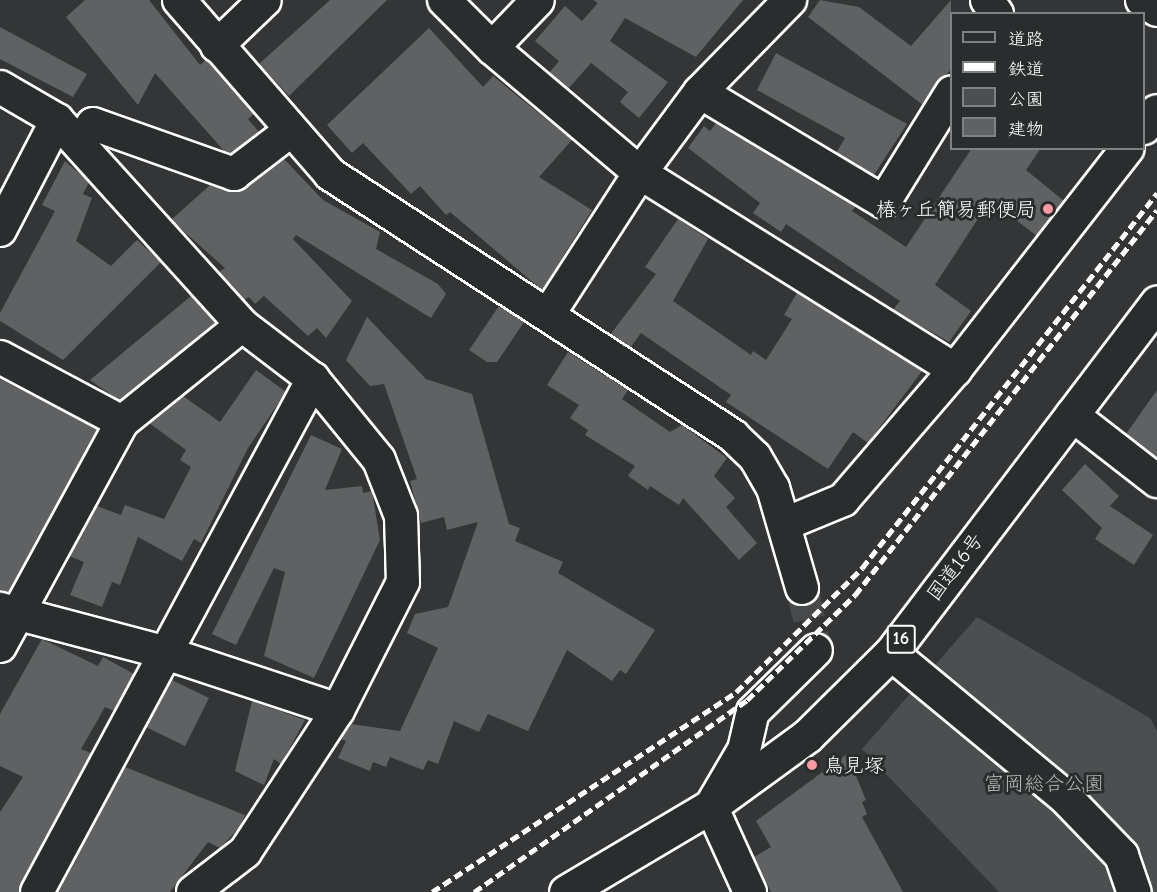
<!DOCTYPE html>
<meta charset="utf-8">
<style>
body{margin:0}
#map{position:relative;width:1157px;height:892px;overflow:hidden;background:#333536;font-family:"Comic Neue","Klee One",sans-serif}
div>[style]{position:absolute}
.green>*{inset:0;background:#4c4f50}
.building>*{inset:0;background:#5f6162}
.street-tunnel>*{height:32px;margin-top:-16px;transform-origin:0;background:repeating-linear-gradient(90deg,#47494a 0 32px,transparent 0 48px)}
.roads{filter:drop-shadow(2px 0 #fff) drop-shadow(-2px 0 #fff) drop-shadow(0 2px #fff) drop-shadow(0 -2px #fff)}
.street>*{height:32px;margin:-16px;padding:0 16px;transform-origin:16px;border-radius:16px;background:#2a2d2e}
.secondary>*{height:33px;margin:-16.5px;padding:0 16.5px;transform-origin:16.5px;border-radius:16.5px;background:#2a2d2e}
.highway>*{height:33px;margin:-16.5px;padding:0 16.5px;transform-origin:16.5px;border-radius:16.5px;background:#2a2d2e}
.rail>*{height:4.5px;margin-top:-2.25px;transform-origin:0;background:repeating-linear-gradient(90deg,#fff 0 9px,transparent 0 13.5px)}
.dots>*{width:16px;height:16px;translate:-50% -50%;box-sizing:border-box;border:3px solid #2a2d2e;border-radius:50%}
span{translate:-50% -50%;white-space:nowrap;text-align:center;line-height:1.15;-webkit-text-stroke:6px #2a2d2e;paint-order:stroke}
.shield-label span{padding:2px 4px;background:#2a2d2e;border:2px solid;border-radius:4px;-webkit-text-stroke-width:0}
.shield-label{font-size:18px;color:#fff;font-weight:700}
.poi-label{font-size:20px;color:#fff}
.right{translate:-100% -50%;text-align:right}
.left{translate:0 -50%;text-align:left}
.street-label{font-size:20px;color:#fff}
.park-label{font-size:20px;color:#b7b9b9}
.legend{position:absolute;left:950px;top:12px;width:195px;height:138px;box-sizing:border-box;background:#2a2d2e;border:2px solid #7f8182;margin:0;padding:8px 10px;list-style:none;font-size:18px;color:#fff}
.legend li{display:flex;align-items:center;gap:12px;height:30px}
.legend b{width:30px;border:2px solid #7f8182}
</style>
<div id="map">
<div class="green">
<div style="clip-path:polygon(977px 617px,1150px 718px,1157px 731px,1157px 892px,999px 892px,862px 749px)"></div>
</div>
<div class="building">
<div style="clip-path:polygon(85px 0,149px 0,200px 65px,206px 60px,254px 114px,248px 119px,259px 132px,231px 154px,225px 152px,155px 73px,138px 105px,66px 17px)"></div>
<div style="clip-path:polygon(330px 0,387px 0,289px 96px,259px 64px)"></div>
<div style="clip-path:polygon(593px 0,743px 0,696px 57px,625px 18px,610px 41px,668px 82px,639px 118px,620px 102px,628px 92px,591px 63px,568px 89px,549px 73px,559px 61px,535px 41px,565px 6px,582px 21px,598px 3px)"></div>
<div style="clip-path:polygon(820px 0,859px 7px,911px 46px,951px 0,951px 69px,923px 105px,808px 17px)"></div>
<div style="clip-path:polygon(0 27px,87px 74px,73px 97px,0 59px)"></div>
<div style="clip-path:polygon(429px 28px,483px 87px,493px 76px,572px 140px,539px 177px,592px 210px,542px 290px,450px 212px,446px 215px,420px 186px,411px 194px,363px 143px,352px 153px,327px 125px)"></div>
<div style="clip-path:polygon(776px 53px,907px 124px,874px 175px,836px 153px,845px 138px,757px 90px)"></div>
<div style="clip-path:polygon(716px 123px,856px 206px,852px 211px,906px 247px,972px 148px,1041px 148px,1026px 170px,1064px 201px,1037px 236px,990px 200px,935px 285px,971px 311px,949px 342px,893px 310px,900px 301px,786px 224px,781px 232px,753px 213px,760px 203px,688px 148px,704px 126px,710px 131px)"></div>
<div style="clip-path:polygon(284px 159px,323px 200px,380px 232px,376px 249px,438px 284px,446px 294px,431px 318px,296px 235px,293px 239px,352px 301px,326px 338px,317px 328px,308px 336px,264px 296px,255px 304px,249px 297px,244px 300px,219px 272px,225px 268px,171px 220px,210px 185px,237px 192px)"></div>
<div style="clip-path:polygon(65px 161px,89px 182px,83px 194px,92px 198px,76px 241px,111px 266px,137px 240px,161px 262px,63px 360px,0 321px,0 313px,55px 211px,42px 205px)"></div>
<div style="clip-path:polygon(678px 219px,708px 239px,673px 301px,751px 355px,753px 351px,766px 360px,792px 319px,784px 315px,797px 293px,922px 371px,868px 443px,853px 432px,828px 469px,726px 402px,731px 395px,641px 333px,630px 348px,610px 335px,656px 274px,645px 267px)"></div>
<div style="clip-path:polygon(191px 296px,216px 323px,120px 401px,90px 380px)"></div>
<div style="clip-path:polygon(499px 306px,524px 322px,497px 362px,487px 362px,469px 350px)"></div>
<div style="clip-path:polygon(367px 317px,426px 379px,472px 394px,509px 524px,520px 528px,515px 541px,563px 562px,558px 573px,655px 630px,626px 674px,620px 670px,612px 681px,567px 650px,528px 731px,488px 714px,479px 732px,454px 721px,438px 764px,428px 760px,423px 770px,390px 757px,386px 767px,373px 762px,370px 771px,338px 758px,346px 741px,341px 739px,351px 724px,400px 731px,438px 648px,407px 633px,415px 614px,448px 607px,478px 522px,447px 530px,444px 517px,421px 523px,410px 481px,417px 479px,384px 384px,370px 386px,346px 360px)"></div>
<div style="clip-path:polygon(568px 352px,628px 390px,622px 399px,670px 432px,682px 425px,727px 458px,714px 476px,735px 498px,726px 507px,757px 543px,739px 560px,683px 498px,679px 505px,650px 486px,648px 490px,628px 476px,635px 466px,585px 435px,588px 430px,570px 418px,579px 405px,547px 385px)"></div>
<div style="clip-path:polygon(256px 370px,286px 392px,248px 448px,201px 543px,194px 539px,182px 561px,138px 537px,120px 585px,112px 582px,102px 607px,70px 595px,84px 562px,69px 556px,97px 506px,121px 515px,125px 505px,164px 519px,191px 467px,180px 460px,186px 450px,149px 423px,183px 396px,220px 422px)"></div>
<div style="clip-path:polygon(0 379px,98px 429px,9px 593px,0 592px)"></div>
<div style="clip-path:polygon(1157px 390px,1157px 458px,1126px 434px)"></div>
<div style="clip-path:polygon(311px 435px,342px 449px,325px 490px,362px 486px,363px 493px,372px 491px,380px 540px,314px 678px,264px 656px,285px 572px,274px 568px,236px 645px,212px 634px)"></div>
<div style="clip-path:polygon(1085px 464px,1119px 496px,1110px 506px,1153px 535px,1134px 565px,1095px 539px,1102px 528px,1062px 490px)"></div>
<div style="clip-path:polygon(42px 639px,98px 666px,103px 657px,134px 674px,114px 711px,105px 707px,81px 749px,91px 753px,19px 892px,0 892px,0 812px,23px 777px,0 766px,0 714px)"></div>
<div style="clip-path:polygon(172px 680px,209px 698px,185px 746px,146px 727px)"></div>
<div style="clip-path:polygon(252px 701px,305px 720px,281px 764px,274px 759px,264px 785px,235px 771px)"></div>
<div style="clip-path:polygon(847px 754px,866px 800px,862px 802px,867px 814px,862px 817px,903px 892px,771px 892px,754px 857px,771px 847px,756px 821px)"></div>
<div style="clip-path:polygon(125px 767px,245px 815px,240px 827px,220px 848px,208px 842px,170px 892px,57px 892px)"></div>
</div>
<div class="street-tunnel">
<div style="left:802px;top:588px;width:64px;rotate:77.3deg"></div>
</div>
<div class="roads">
<div class="street">
<div style="left:179px;top:0;width:230px;rotate:49deg"></div>
<div style="left:330px;top:174px;width:481px;rotate:33deg"></div>
<div style="left:733px;top:436px;width:30px;rotate:44deg"></div>
<div style="left:755px;top:457px;width:36px;rotate:60deg"></div>
<div style="left:773px;top:488px;width:104px;rotate:73.8deg"></div>
<div style="left:444px;top:0;width:68px;rotate:45deg"></div>
<div style="left:492px;top:48px;width:194px;rotate:40.2deg"></div>
<div style="left:640px;top:173px;width:372px;rotate:32deg"></div>
<div style="left:987px;top:0;width:17px;rotate:54deg"></div>
<div style="left:1142px;top:0;width:18px;rotate:34deg"></div>
<div style="left:217px;top:46px;width:66px;rotate:-43.8deg"></div>
<div style="left:492px;top:48px;width:66px;rotate:-46.2deg"></div>
<div style="left:0;top:87px;width:66px;rotate:30.1deg"></div>
<div style="left:57px;top:120px;width:276px;rotate:47.9deg"></div>
<div style="left:242px;top:325px;width:89px;rotate:37.3deg"></div>
<div style="left:313px;top:379px;width:104px;rotate:50.8deg"></div>
<div style="left:379px;top:460px;width:60px;rotate:68.6deg"></div>
<div style="left:401px;top:516px;width:66px;rotate:88.3deg"></div>
<div style="left:403px;top:582px;width:144px;rotate:116.9deg"></div>
<div style="left:338px;top:710px;width:184px;rotate:-161.7deg"></div>
<div style="left:163px;top:652px;width:169px;rotate:-165.2deg"></div>
<div style="left:700px;top:92px;width:214px;rotate:30.9deg"></div>
<div style="left:884px;top:202px;width:129px;rotate:-58.3deg"></div>
<div style="left:1144px;top:128px;width:21px;rotate:-53deg"></div>
<div style="left:80px;top:142px;width:22px;rotate:-54deg"></div>
<div style="left:93px;top:124px;width:150px;rotate:19.5deg"></div>
<div style="left:234px;top:174px;width:69px;rotate:-37.4deg"></div>
<div style="left:0;top:230px;width:124px;rotate:-62.6deg"></div>
<div style="left:548px;top:315px;width:169px;rotate:-57.1deg"></div>
<div style="left:640px;top:173px;width:101px;rotate:-53.5deg"></div>
<div style="left:700px;top:92px;width:129px;rotate:-45.6deg"></div>
<div style="left:0;top:357px;width:138px;rotate:28deg"></div>
<div style="left:122px;top:422px;width:154px;rotate:-38.9deg"></div>
<div style="left:1072px;top:415px;width:108px;rotate:37.8deg"></div>
<div style="left:785px;top:524px;width:63px;rotate:-22.5deg"></div>
<div style="left:843px;top:500px;width:172px;rotate:-49.3deg"></div>
<div style="left:955px;top:370px;width:281px;rotate:-52.1deg"></div>
<div style="left:0;top:646px;width:255px;rotate:-61.4deg"></div>
<div style="left:37px;top:892px;width:583px;rotate:-61.72deg"></div>
<div style="left:193px;top:892px;width:66px;rotate:-37.6deg"></div>
<div style="left:245px;top:852px;width:170px;rotate:-56.8deg"></div>
<div style="left:750px;top:892px;width:94px;rotate:-114.4deg"></div>
<div style="left:711px;top:806px;width:65px;rotate:-59.5deg"></div>
<div style="left:744px;top:750px;width:39px;rotate:-77deg"></div>
<div style="left:753px;top:712px;width:88px;rotate:-44.5deg"></div>
</div>
<div class="secondary">
<div style="left:891px;top:653px;width:226px;rotate:39.6deg"></div>
<div style="left:1065px;top:797px;width:81px;rotate:46deg"></div>
<div style="left:1121px;top:855px;width:39px;rotate:71deg"></div>
</div>
<div class="highway">
<div style="left:566px;top:892px;width:169px;rotate:-30.7deg"></div>
<div style="left:711px;top:806px;width:119px;rotate:-36.1deg"></div>
<div style="left:807px;top:736px;width:118px;rotate:-44.7deg"></div>
<div style="left:891px;top:653px;width:440px;rotate:-52.8deg"></div>
</div>
</div>
<div class="rail">
<div style="left:432px;top:892px;width:364px;rotate:-33.3deg"></div>
<div style="left:736px;top:692px;width:177px;rotate:-44.5deg"></div>
<div style="left:862px;top:568px;width:477px;rotate:-51.8deg"></div>
<div style="left:474px;top:892px;width:334px;rotate:-35.1deg"></div>
<div style="left:747px;top:700px;width:151px;rotate:-44.2deg"></div>
<div style="left:855px;top:595px;width:489px;rotate:-51.9deg"></div>
</div>
<div class="dots">
<div style="left:1048px;top:209px;background:#ff9aa2"></div>
<div style="left:812px;top:765px;background:#ff9aa2"></div>
</div>
<div class="shield-label">
<span style="left:901px;top:639px">16</span>
</div>
<div class="poi-label">
<span class="right" style="left:1036px;top:209px">椿ヶ丘簡易郵便局</span>
<span class="left" style="left:824px;top:765px">鳥見塚</span>
</div>
<div class="street-label">
<span style="left:955px;top:567px;rotate:-53deg">国道16号</span>
</div>
<div class="park-label">
<span style="left:1044px;top:783px">富岡総合公園</span>
</div>
<ul class="legend">
<li><b style="height:8px;background:#2a2d2e"></b>道路</li>
<li><b style="height:8px;background:#fff"></b>鉄道</li>
<li><b style="height:16px;background:#4c4f50"></b>公園</li>
<li><b style="height:16px;background:#5f6162"></b>建物</li>
</ul>
</div>
